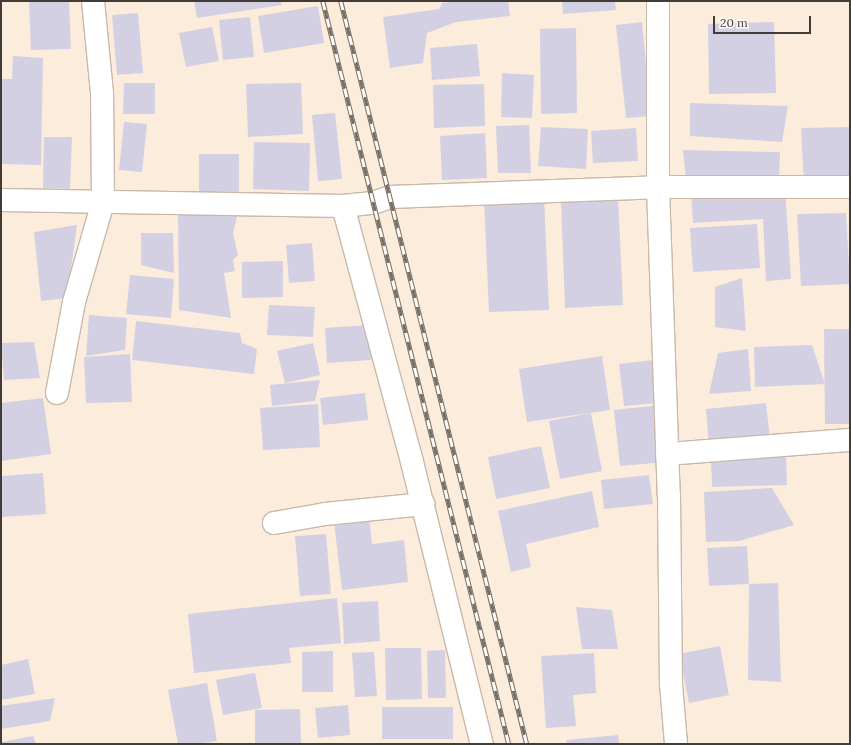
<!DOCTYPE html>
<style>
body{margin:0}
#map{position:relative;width:851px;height:745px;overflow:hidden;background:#fbecdb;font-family:Lora,serif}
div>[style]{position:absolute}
.building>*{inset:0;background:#d4d0e4}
.roads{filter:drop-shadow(1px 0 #c7b9aa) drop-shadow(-1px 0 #c7b9aa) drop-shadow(0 1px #c7b9aa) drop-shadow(0 -1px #c7b9aa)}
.minor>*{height:22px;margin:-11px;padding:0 11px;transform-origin:11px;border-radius:11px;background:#fff}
.rail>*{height:4.5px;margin-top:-2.25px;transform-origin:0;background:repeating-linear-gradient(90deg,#fefbf8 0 9px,#787066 0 18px);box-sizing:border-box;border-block:1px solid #787066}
span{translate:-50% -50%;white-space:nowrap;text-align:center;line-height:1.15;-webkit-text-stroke:3px #fefbf8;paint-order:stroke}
.frame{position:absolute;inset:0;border:2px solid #413c35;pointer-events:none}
.scale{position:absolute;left:713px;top:16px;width:98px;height:18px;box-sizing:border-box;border:2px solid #413c35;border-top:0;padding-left:5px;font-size:12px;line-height:14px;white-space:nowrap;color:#413c35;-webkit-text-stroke:3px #fefbf8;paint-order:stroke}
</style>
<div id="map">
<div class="building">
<div style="clip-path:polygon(29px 1px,69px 1px,71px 49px,31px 50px)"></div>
<div style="clip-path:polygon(194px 1px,281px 1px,282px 5px,197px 18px)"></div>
<div style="clip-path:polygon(459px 1px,508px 1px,510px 16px,456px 22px,427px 33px,423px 63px,390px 68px,383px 17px,439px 9px,442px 3px)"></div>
<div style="clip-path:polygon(562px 1px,615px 1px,616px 10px,563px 14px)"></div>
<div style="clip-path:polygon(318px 6px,324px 43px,264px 53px,258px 16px)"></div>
<div style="clip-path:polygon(138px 13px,143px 73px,117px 75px,112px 15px)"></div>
<div style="clip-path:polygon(250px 17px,254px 57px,223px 60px,219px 20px)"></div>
<div style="clip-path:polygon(642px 22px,651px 116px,626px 118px,616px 25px)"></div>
<div style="clip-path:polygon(774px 22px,776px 93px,709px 94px,708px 24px)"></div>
<div style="clip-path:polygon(212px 27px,219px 61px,186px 67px,179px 33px)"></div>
<div style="clip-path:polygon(576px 28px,577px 113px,541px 114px,540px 29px)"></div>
<div style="clip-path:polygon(477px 44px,480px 76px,432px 80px,430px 48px)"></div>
<div style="clip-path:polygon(13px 56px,43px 58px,41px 165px,1px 164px,1px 79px,12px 79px)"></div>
<div style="clip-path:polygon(502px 73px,534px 75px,532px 118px,501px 117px)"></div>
<div style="clip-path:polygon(124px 83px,155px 83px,155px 114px,123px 114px)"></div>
<div style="clip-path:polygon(301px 83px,303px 134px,248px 137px,246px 84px)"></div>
<div style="clip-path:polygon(484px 84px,485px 126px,434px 128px,433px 85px)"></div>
<div style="clip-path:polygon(690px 103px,788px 106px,782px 142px,690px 136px)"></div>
<div style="clip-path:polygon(335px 113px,342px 179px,318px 181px,312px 115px)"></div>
<div style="clip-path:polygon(124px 122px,147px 124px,142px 172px,119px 170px)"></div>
<div style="clip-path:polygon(529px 125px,531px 173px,498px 173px,496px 126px)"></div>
<div style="clip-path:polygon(541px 127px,588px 129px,586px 169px,538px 166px)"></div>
<div style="clip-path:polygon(850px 127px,850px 183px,804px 185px,801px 128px)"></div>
<div style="clip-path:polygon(636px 128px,638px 161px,593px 163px,591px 131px)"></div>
<div style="clip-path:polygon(485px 133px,487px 178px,442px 180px,440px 136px)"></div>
<div style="clip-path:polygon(44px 137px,72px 137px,70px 189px,43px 188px)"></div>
<div style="clip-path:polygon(254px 142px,310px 143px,309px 191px,253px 189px)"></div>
<div style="clip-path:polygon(683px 150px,780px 152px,779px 180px,686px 179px)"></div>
<div style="clip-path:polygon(199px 154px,239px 154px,239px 199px,199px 199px)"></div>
<div style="clip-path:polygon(785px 188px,791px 279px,766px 281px,763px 219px,693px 223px,691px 194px)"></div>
<div style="clip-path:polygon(618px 196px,623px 305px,565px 308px,561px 198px)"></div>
<div style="clip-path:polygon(544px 197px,549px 310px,489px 312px,484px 200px)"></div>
<div style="clip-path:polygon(238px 213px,233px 233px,238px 255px,233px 260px,235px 271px,224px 273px,231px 318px,179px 310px,178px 215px)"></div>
<div style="clip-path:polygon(846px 213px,850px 284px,801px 286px,797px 214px)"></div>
<div style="clip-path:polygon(757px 224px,760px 268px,693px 272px,690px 228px)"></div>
<div style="clip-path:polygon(77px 225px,67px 298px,41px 301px,34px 232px)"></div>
<div style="clip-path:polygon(141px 233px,173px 233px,174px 273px,141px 265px)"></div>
<div style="clip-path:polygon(312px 243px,315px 281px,289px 283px,286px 245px)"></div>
<div style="clip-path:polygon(283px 261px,283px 297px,242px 298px,242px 262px)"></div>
<div style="clip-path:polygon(130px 275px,174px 279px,171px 318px,126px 314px)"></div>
<div style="clip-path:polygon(742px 278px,746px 331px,715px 327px,715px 287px)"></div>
<div style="clip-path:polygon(269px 305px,315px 307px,313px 337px,267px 335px)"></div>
<div style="clip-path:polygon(89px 315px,127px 318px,125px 350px,86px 356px)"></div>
<div style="clip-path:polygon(136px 321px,240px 333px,242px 343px,257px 349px,254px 374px,132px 360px)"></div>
<div style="clip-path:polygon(368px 325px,371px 360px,327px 363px,325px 328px)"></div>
<div style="clip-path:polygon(824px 329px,850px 329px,850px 424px,825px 424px)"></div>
<div style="clip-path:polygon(34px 342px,40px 378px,4px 380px,1px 343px)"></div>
<div style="clip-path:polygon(313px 343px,320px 375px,285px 383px,277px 351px)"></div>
<div style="clip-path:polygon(812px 345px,825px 384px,755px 387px,754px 347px)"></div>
<div style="clip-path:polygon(748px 349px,751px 391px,709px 394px,718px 353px)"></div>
<div style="clip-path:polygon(130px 354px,132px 402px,86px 403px,84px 357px)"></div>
<div style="clip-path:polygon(602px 356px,610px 410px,527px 422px,519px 369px)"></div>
<div style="clip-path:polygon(653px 360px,658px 403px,624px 406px,619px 364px)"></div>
<div style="clip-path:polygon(320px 380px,315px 401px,272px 406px,270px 385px)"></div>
<div style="clip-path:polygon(365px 393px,368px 420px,323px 425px,320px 398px)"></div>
<div style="clip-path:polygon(43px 398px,51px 454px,1px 461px,1px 403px)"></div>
<div style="clip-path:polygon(766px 403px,770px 440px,709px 445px,706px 409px)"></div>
<div style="clip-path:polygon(318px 404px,320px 447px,263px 450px,260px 408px)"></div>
<div style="clip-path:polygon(660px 405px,666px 462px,620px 466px,614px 410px)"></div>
<div style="clip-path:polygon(591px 413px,602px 471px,560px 479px,549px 421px)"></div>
<div style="clip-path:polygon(541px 446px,550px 488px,496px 499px,488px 457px)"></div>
<div style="clip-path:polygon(786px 454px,787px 485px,712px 487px,711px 457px)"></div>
<div style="clip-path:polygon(43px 473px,46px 514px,1px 517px,1px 476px)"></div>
<div style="clip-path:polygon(649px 475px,653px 504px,604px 509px,601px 480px)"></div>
<div style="clip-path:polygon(772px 488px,794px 525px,739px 541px,706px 542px,704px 492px)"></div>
<div style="clip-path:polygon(592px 491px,599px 527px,526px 544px,531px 567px,511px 572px,498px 511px)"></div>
<div style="clip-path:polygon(369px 517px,372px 544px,404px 540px,408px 582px,342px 590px,334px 522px)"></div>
<div style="clip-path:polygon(326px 534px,331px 594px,300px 596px,295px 536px)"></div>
<div style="clip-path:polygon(747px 546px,749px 584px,778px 583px,781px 682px,748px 680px,749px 584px,709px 586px,707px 548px)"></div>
<div style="clip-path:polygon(337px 598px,341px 643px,289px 648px,291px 663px,194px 673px,188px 614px)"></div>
<div style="clip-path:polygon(378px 601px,380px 641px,344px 644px,342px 603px)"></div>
<div style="clip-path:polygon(576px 607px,612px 610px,618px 649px,582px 649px)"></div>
<div style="clip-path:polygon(720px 646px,729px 695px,689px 703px,679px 654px)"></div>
<div style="clip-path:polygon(385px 648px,421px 648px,422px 699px,386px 700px)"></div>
<div style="clip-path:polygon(445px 650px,446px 698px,428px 698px,427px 651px)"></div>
<div style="clip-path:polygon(333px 651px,333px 692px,302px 692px,302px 652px)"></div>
<div style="clip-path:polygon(374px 652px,377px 696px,355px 697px,352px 653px)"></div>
<div style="clip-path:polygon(594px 653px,596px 693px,573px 695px,576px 726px,546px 728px,541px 656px)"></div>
<div style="clip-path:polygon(28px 659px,35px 694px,1px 700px,1px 665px)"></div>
<div style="clip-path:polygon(255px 673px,262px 708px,223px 715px,216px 680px)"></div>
<div style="clip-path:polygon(207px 683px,217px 741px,197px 744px,178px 744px,168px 690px)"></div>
<div style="clip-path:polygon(55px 698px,50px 721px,1px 729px,1px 706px)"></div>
<div style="clip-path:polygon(348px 705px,350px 735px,318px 738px,315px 708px)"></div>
<div style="clip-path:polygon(382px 707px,453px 707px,453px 739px,382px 739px)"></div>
<div style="clip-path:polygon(300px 709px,301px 744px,255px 744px,255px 710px)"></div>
<div style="clip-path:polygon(618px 735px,619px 744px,567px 744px,566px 740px)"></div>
<div style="clip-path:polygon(33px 736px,36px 744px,1px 744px,1px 742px)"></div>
</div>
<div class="roads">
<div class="minor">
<div style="left:658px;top:1px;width:186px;rotate:90deg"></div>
<div style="left:658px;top:187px;width:309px;rotate:88deg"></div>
<div style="left:669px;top:496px;width:188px;rotate:89.4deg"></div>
<div style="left:671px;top:684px;width:60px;rotate:85.2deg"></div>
<div style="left:1px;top:200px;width:342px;rotate:1deg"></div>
<div style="left:343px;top:206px;width:30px;rotate:-6deg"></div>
<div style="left:373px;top:203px;width:18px;rotate:-19deg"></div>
<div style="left:390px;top:197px;width:268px;rotate:-2.1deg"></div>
<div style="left:658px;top:187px;width:192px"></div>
<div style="left:343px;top:206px;width:265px;rotate:74.9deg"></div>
<div style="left:412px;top:462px;width:291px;rotate:76.1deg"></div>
<div style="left:57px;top:393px;width:93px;rotate:-79.4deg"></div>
<div style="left:74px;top:302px;width:104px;rotate:-73.8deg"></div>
<div style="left:103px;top:202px;width:109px;rotate:-90.5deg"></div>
<div style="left:102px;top:93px;width:92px;rotate:-95.6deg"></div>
<div style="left:667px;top:454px;width:184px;rotate:-4.4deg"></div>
<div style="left:274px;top:523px;width:52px;rotate:-10deg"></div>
<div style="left:325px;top:514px;width:99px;rotate:-5.8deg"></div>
</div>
</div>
<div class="rail">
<div style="left:323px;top:1px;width:766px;rotate:75.95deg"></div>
<div style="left:341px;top:1px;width:766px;rotate:75.95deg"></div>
</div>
<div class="frame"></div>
<div class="scale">20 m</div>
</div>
